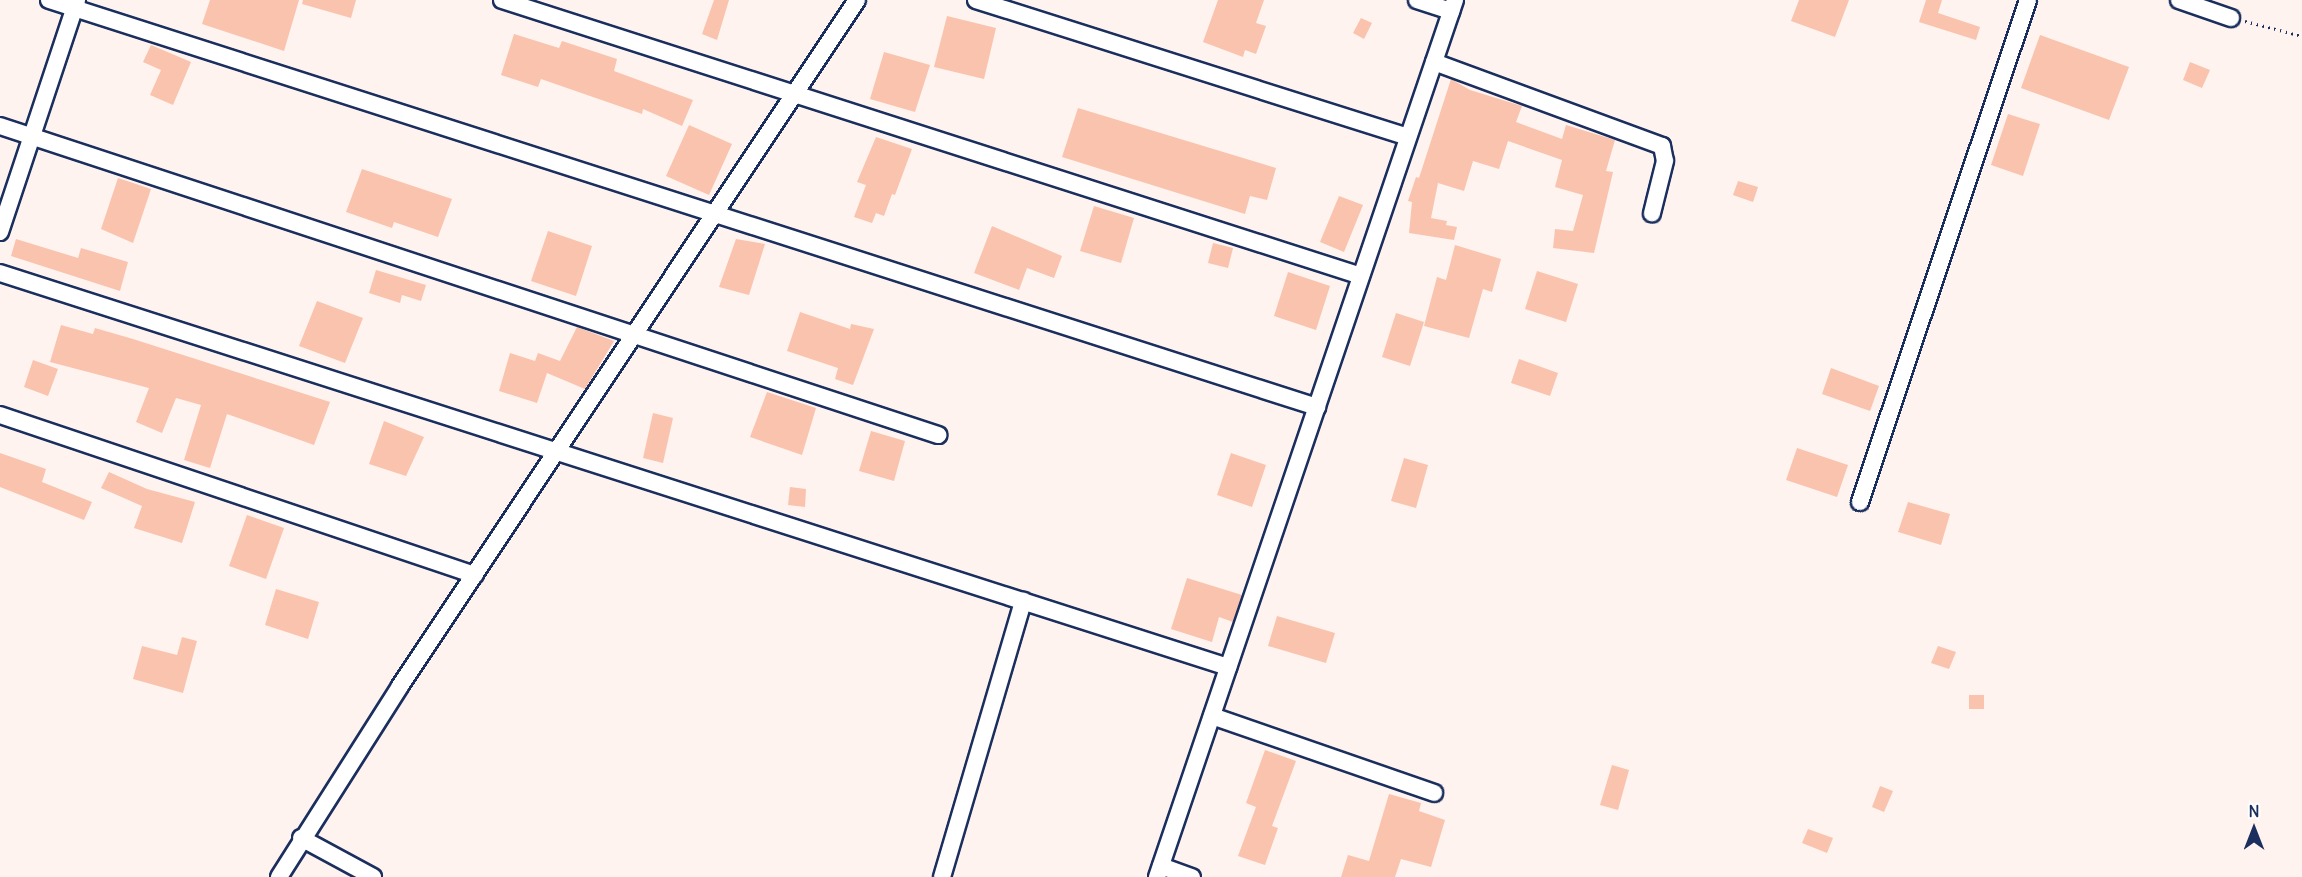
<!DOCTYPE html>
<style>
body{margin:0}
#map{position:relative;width:2302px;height:877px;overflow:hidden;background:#fef3ef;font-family:Delius,sans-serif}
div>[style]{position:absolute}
.building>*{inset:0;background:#fac3ad}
.path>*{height:3px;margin-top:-1.5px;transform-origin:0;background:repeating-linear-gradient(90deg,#1b2f5e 0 1.5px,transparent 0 6px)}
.roads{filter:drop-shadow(2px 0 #1b2f5e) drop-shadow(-2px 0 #1b2f5e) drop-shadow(0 2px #1b2f5e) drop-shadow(0 -2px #1b2f5e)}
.street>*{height:16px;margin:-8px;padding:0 8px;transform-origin:8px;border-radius:8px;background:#fff}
span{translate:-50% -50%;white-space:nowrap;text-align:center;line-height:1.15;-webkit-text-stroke:4.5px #fff;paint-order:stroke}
.north{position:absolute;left:2224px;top:799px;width:60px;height:60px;-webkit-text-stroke:4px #fff;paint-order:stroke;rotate:0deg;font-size:16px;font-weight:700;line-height:24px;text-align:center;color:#1b2f5e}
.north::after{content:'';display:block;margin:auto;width:21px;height:27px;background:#1b2f5e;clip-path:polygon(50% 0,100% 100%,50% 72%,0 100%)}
</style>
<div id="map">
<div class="building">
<div style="clip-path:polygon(210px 0,299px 0,284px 51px,202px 24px)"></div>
<div style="clip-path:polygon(303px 0,356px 0,351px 18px,302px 4px)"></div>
<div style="clip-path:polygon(714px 0,729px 0,717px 40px,702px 34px)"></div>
<div style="clip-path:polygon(1218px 0,1264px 0,1256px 23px,1266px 26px,1256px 54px,1245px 50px,1243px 57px,1203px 42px)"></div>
<div style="clip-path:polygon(1799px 0,1849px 0,1835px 37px,1791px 21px)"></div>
<div style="clip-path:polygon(1926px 0,1942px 0,1938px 13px,1980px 27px,1976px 40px,1919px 22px)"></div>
<div style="clip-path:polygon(947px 16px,996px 28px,984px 79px,934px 67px)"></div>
<div style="clip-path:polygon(1361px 18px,1372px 23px,1364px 39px,1353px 33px)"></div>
<div style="clip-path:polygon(514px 34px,559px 48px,562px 41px,617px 59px,614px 71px,693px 100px,682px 126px,643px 109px,642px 114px,541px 79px,538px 87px,501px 75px)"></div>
<div style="clip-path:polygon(2040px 35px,2129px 67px,2109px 120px,2021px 88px)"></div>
<div style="clip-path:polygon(151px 45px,191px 62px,173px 105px,150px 95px,161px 70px,143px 62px)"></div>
<div style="clip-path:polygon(884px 52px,930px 65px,915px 112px,870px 99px)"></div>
<div style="clip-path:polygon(2190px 62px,2210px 70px,2202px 88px,2183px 80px)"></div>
<div style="clip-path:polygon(1451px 79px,1470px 90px,1522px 106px,1516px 122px,1562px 139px,1566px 125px,1615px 140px,1606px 171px,1613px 172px,1594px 253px,1553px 248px,1555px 229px,1573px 231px,1583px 195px,1555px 187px,1562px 160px,1508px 141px,1499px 169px,1473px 161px,1464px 191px,1438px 183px,1431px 218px,1447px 221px,1446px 225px,1457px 227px,1454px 240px,1409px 233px,1412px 202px,1408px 201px,1416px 177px,1419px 178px)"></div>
<div style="clip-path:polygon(1078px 108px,1276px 168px,1267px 200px,1250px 196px,1245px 214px,1062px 157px)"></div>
<div style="clip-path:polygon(2008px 114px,2040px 124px,2023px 176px,1991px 165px)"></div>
<div style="clip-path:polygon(689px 125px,732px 144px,709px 195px,666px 176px)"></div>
<div style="clip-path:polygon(876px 137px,912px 149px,895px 195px,892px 194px,884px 216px,876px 213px,872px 223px,854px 217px,866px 185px,857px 182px)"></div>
<div style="clip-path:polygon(362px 169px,452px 199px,438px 237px,394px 222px,392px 228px,346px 212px)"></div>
<div style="clip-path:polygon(118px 178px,151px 189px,133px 243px,101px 229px)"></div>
<div style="clip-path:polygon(1738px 181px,1758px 187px,1753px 202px,1733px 195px)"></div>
<div style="clip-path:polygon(1339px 196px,1363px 205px,1344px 252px,1320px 242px)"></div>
<div style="clip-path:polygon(1094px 206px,1134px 218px,1121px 263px,1080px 251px)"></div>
<div style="clip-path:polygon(992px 226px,1062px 256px,1054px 278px,1027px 268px,1019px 290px,974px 273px)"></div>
<div style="clip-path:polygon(548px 231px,592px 246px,576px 296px,531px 281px)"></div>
<div style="clip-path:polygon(16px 239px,78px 258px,81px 248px,128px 262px,120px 291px,11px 256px)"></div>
<div style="clip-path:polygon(736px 239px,765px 244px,749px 295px,719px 287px)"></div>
<div style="clip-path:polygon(1213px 243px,1233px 248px,1228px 268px,1208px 263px)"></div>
<div style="clip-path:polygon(1455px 245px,1501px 259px,1492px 292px,1483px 289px,1469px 338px,1424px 326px,1437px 277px,1446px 280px)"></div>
<div style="clip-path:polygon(376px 270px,426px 285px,421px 301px,402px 295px,400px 303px,369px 293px)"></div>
<div style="clip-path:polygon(1537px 271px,1578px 284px,1566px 322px,1525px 309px)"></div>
<div style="clip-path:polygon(1288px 272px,1330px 286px,1316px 330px,1274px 316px)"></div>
<div style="clip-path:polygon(317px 301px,363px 318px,345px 363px,299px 346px)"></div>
<div style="clip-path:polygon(800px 312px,850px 329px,851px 324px,874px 329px,853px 385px,835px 379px,838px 368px,787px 351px)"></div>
<div style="clip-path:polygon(1396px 313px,1424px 322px,1410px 366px,1382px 357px)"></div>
<div style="clip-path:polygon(61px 325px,93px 334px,95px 328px,133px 339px,330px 402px,314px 445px,227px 414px,210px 468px,184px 460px,201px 405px,176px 398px,162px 433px,136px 422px,149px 388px,50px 362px)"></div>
<div style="clip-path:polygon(577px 327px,614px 341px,585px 389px,547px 373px,537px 403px,499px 391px,510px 353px,535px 361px,538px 353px,560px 361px)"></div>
<div style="clip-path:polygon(1519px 359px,1558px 373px,1550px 396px,1511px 383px)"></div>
<div style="clip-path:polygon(33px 360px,58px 369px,48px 396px,24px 387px)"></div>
<div style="clip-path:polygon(1831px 368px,1879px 386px,1870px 411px,1822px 394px)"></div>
<div style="clip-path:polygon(767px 392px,816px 408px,802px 455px,750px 437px)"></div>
<div style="clip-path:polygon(653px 413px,673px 418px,663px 463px,643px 458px)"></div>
<div style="clip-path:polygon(384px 421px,424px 437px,406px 476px,369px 464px)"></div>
<div style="clip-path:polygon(871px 431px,905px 441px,894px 481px,859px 471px)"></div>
<div style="clip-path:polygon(1797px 448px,1848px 465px,1837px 497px,1786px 480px)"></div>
<div style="clip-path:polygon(0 453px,46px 469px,42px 482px,92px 502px,84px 520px,0 487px)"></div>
<div style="clip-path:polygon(1231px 453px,1266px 465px,1252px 507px,1217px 495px)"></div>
<div style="clip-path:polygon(1404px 458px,1428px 465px,1416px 508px,1391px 501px)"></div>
<div style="clip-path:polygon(109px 472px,147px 489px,195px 502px,182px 543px,134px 528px,142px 506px,101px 488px)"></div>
<div style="clip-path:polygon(790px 487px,806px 489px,805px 507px,788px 505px)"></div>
<div style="clip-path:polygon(1908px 502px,1950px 514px,1941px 545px,1898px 532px)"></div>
<div style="clip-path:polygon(247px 515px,284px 528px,266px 579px,229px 566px)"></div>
<div style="clip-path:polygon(1187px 578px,1242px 595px,1233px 622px,1219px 617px,1212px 642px,1171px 629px)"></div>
<div style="clip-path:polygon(276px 589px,319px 602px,308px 639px,265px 625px)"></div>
<div style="clip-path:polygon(1277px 616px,1335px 633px,1326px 663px,1268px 646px)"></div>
<div style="clip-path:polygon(182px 637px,197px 641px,183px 693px,133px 679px,142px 646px,177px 655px)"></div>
<div style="clip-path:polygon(1938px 646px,1956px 652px,1949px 669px,1931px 663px)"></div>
<div style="clip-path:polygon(1969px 695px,1984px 695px,1984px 709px,1969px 709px)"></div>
<div style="clip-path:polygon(1265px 750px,1296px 761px,1272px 826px,1278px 828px,1265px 865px,1238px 856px,1256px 807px,1246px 803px)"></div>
<div style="clip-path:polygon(1612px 765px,1629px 770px,1618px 810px,1600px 805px)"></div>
<div style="clip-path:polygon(1880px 786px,1893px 791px,1884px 812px,1872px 807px)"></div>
<div style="clip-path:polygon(1389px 794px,1421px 803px,1419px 811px,1445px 820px,1431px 867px,1401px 859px,1395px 877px,1341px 877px,1348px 855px,1369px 861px)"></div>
<div style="clip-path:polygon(1808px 829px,1833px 838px,1827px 853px,1802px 843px)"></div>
</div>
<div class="path">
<div style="left:2245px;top:21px;width:59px;rotate:14.7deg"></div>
</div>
<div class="roads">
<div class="street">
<div style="left:49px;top:0;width:1332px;rotate:17.8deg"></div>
<div style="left:502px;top:0;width:902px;rotate:17.81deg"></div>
<div style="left:976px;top:0;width:453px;rotate:17.6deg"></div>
<div style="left:1417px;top:0;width:36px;rotate:18deg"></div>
<div style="left:2179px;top:0;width:55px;rotate:19.1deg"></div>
<div style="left:1434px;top:62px;width:243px;rotate:20.2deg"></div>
<div style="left:1662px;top:146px;width:15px;rotate:79deg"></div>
<div style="left:1665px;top:161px;width:54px;rotate:104deg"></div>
<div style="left:0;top:126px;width:988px;rotate:18.23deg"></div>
<div style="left:0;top:232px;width:244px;rotate:-71.6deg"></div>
<div style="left:0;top:273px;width:1290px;rotate:17.79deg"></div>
<div style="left:0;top:415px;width:501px;rotate:18.62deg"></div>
<div style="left:1860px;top:502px;width:529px;rotate:-71.5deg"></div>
<div style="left:1212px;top:716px;width:235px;rotate:19.1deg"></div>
<div style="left:301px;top:838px;width:82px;rotate:28.4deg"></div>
<div style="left:1161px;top:866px;width:33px;rotate:20deg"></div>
<div style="left:279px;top:877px;width:226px;rotate:-57.6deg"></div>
<div style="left:400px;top:686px;width:824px;rotate:-56.33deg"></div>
<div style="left:942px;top:877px;width:288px;rotate:-73.6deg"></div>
<div style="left:1157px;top:877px;width:926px;rotate:-71.23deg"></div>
</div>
</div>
<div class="north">N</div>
</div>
